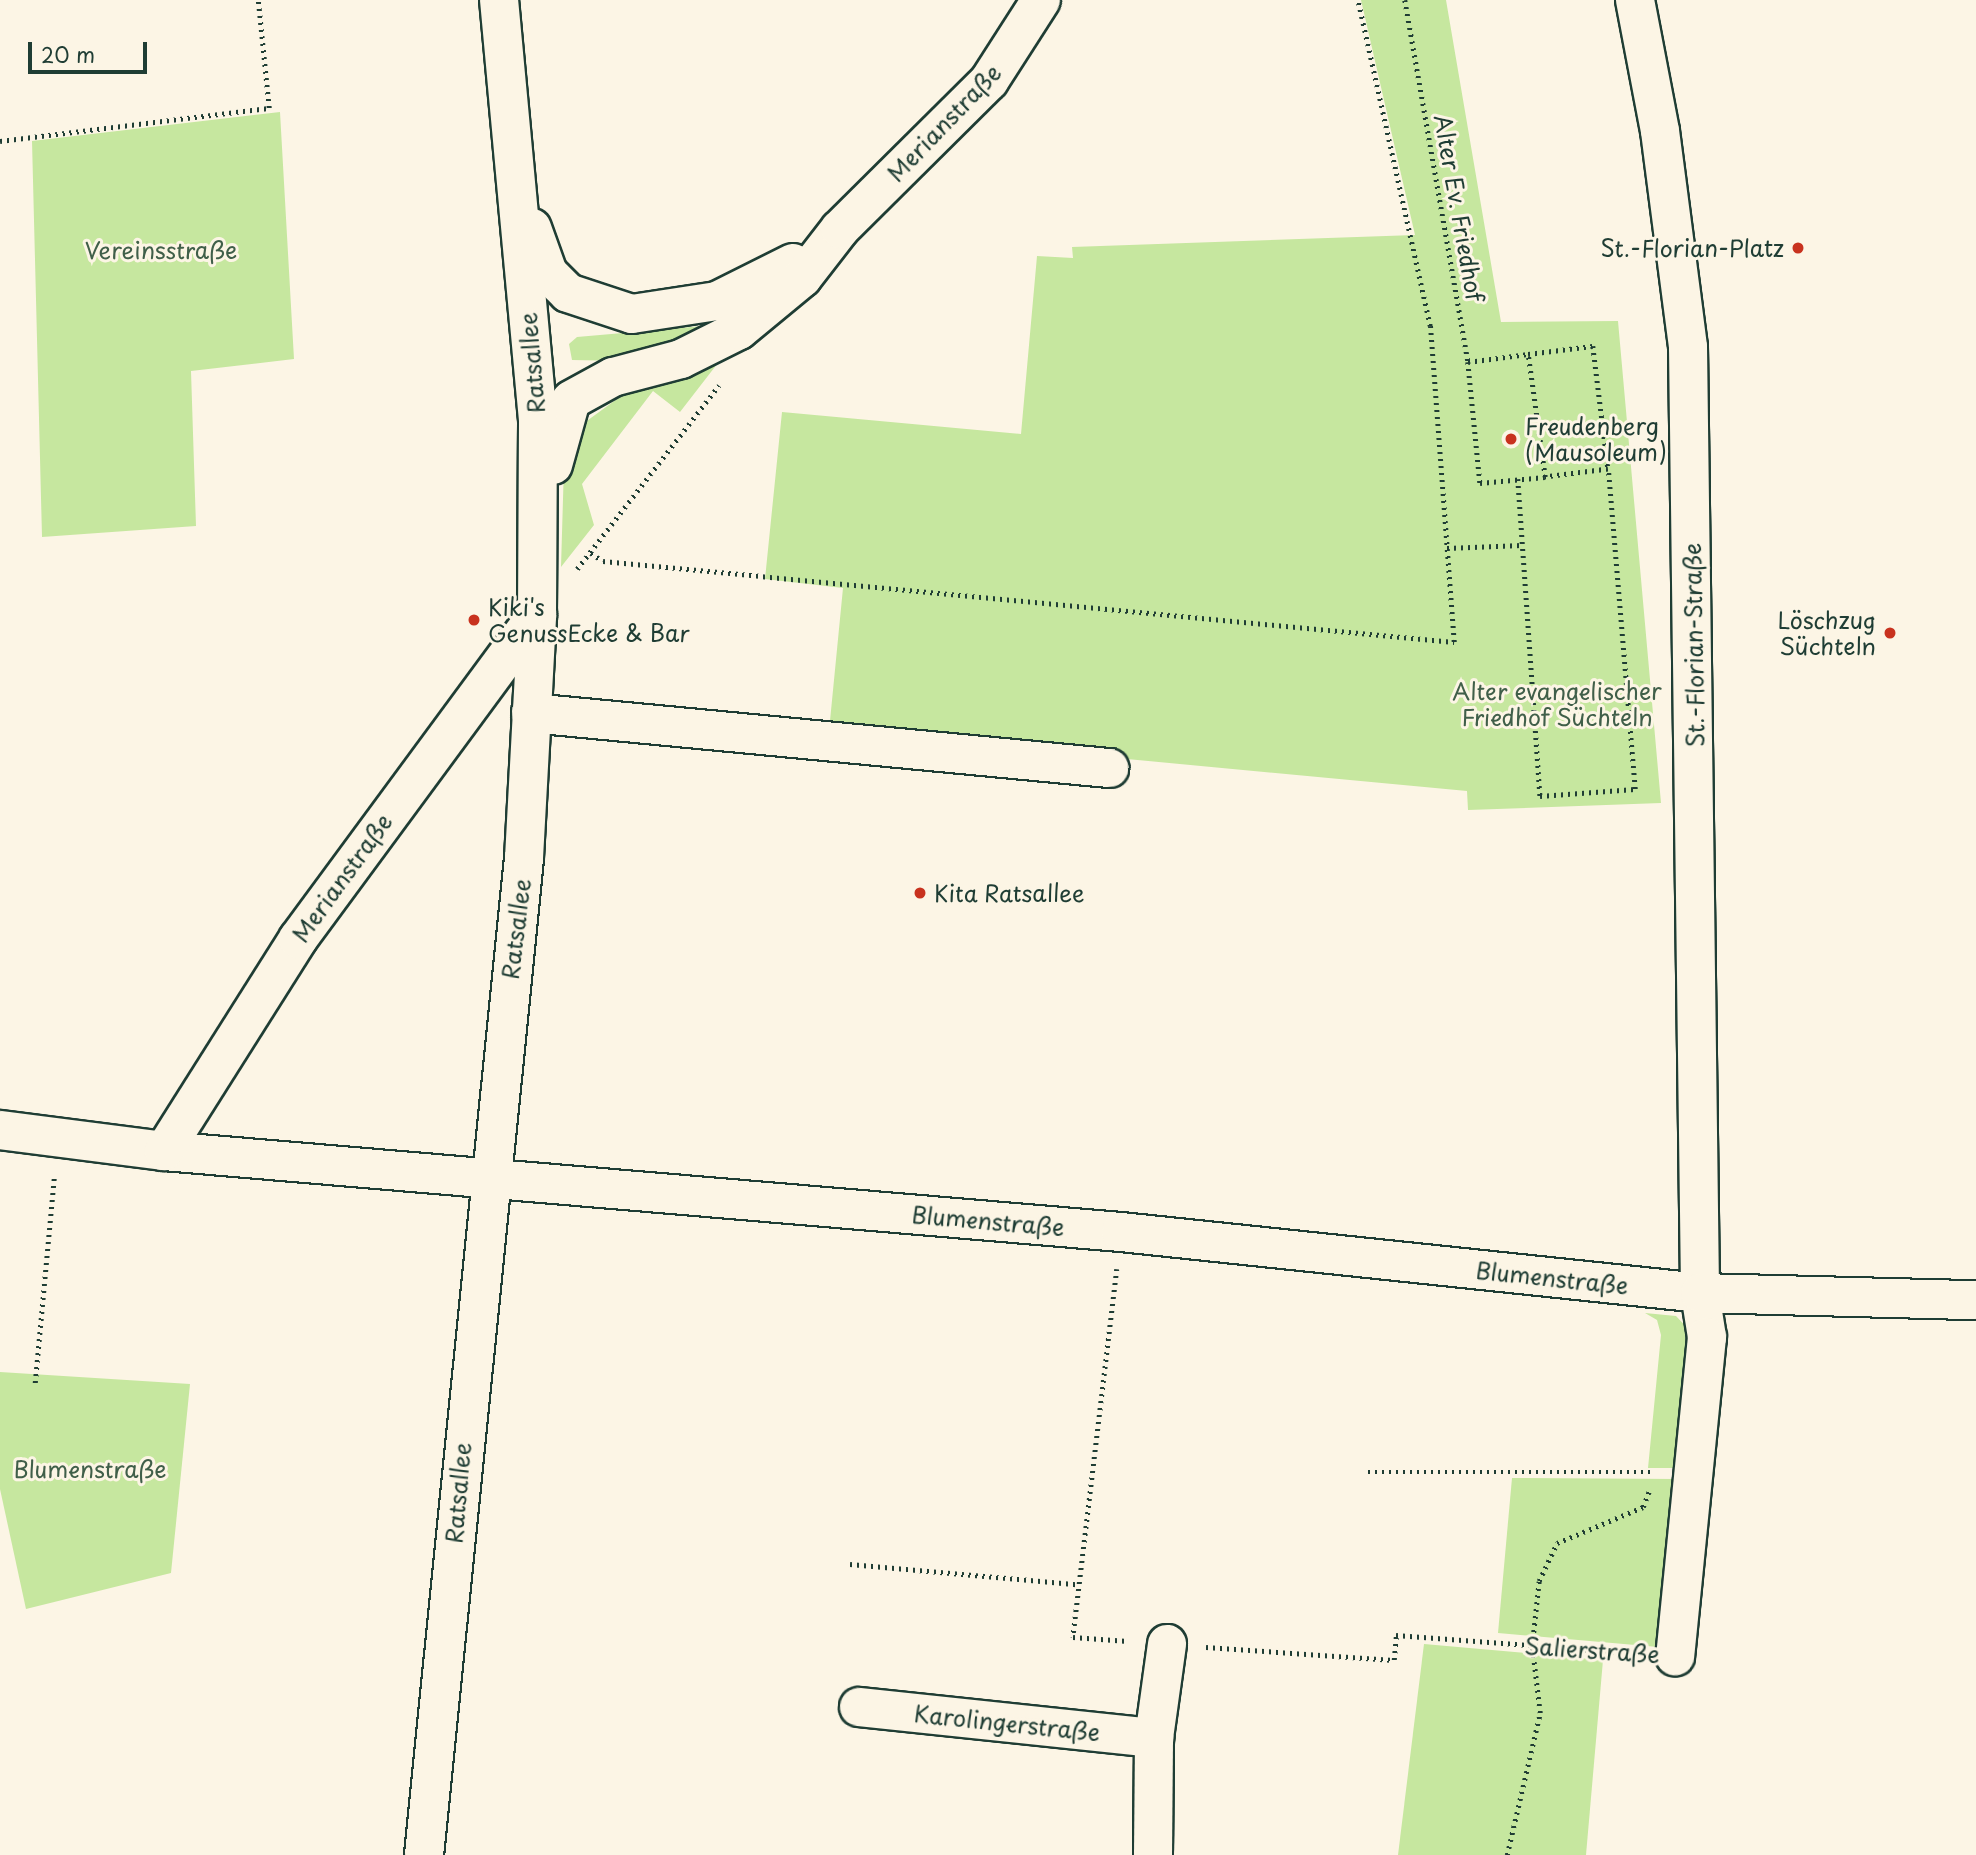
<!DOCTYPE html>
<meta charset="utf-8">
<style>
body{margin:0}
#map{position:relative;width:1976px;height:1855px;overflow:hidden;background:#fcf5e5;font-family:"Playpen Sans",sans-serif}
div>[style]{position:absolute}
.green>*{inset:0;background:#c6e79f}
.path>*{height:4.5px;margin-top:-2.25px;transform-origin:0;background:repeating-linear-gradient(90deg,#1f3d34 0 2px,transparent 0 7px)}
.roads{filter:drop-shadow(2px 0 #1f3d34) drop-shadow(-2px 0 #1f3d34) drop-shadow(0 2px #1f3d34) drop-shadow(0 -2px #1f3d34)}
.minor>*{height:38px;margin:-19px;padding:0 19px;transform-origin:19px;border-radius:19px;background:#fcf5e5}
.dots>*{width:19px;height:19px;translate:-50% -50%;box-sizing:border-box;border:4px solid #fcf5e5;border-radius:50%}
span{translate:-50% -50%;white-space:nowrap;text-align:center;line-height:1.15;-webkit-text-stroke:6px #fcf5e5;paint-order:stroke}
.street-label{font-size:23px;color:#1f3d34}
.poi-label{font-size:23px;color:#1f3d34}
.right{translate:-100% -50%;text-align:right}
.left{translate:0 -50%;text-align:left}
.park-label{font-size:23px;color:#405f49}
.scale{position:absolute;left:28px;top:42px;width:119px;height:32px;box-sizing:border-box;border:4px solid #1f3d34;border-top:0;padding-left:9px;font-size:21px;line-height:24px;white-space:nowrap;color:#1f3d34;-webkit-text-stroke:5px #fcf5e5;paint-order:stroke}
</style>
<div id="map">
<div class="green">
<div style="clip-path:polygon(1361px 0,1446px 0,1501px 322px,1618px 321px,1661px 803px,1468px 810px,1467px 791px,829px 731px,843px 588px,765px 579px,782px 412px,1021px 434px,1037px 256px,1073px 258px,1072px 247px,1415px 235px)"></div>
<div style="clip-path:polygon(280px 112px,294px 359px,191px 371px,196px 526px,42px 537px,32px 141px)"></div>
<div style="clip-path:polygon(703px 326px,709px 330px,625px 361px,572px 360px,569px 344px,577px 337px)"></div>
<div style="clip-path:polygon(728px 350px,680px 412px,653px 391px,582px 484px,594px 525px,561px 567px,564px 465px,584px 423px,632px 388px)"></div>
<div style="clip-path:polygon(1645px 1313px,1676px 1316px,1693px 1334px,1678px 1468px,1648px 1468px,1661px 1335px,1657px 1320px)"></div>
<div style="clip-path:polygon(0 1372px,190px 1384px,171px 1573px,26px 1609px,0 1489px)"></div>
<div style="clip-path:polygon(1512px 1478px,1677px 1479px,1658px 1647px,1498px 1633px)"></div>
<div style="clip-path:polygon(1424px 1644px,1603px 1660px,1586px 1855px,1398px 1855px)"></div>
</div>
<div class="path">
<div style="left:1405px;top:0;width:367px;rotate:80.1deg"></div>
<div style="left:1468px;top:362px;width:61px;rotate:-7.6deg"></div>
<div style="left:1528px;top:354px;width:65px;rotate:-7deg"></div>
<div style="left:1593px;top:346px;width:124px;rotate:83deg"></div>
<div style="left:1608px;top:469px;width:64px;rotate:172.8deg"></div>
<div style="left:1545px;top:477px;width:124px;rotate:-97.9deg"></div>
<div style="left:0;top:141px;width:271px;rotate:-7deg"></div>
<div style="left:269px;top:108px;width:109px;rotate:-95.8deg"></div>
<div style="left:1468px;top:362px;width:122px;rotate:84.3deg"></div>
<div style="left:1480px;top:483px;width:65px;rotate:-5.3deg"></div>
<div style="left:1518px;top:479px;width:318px;rotate:86deg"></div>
<div style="left:1540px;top:796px;width:95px;rotate:-4.2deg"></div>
<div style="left:1635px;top:789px;width:321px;rotate:-94.8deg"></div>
<div style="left:1447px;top:548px;width:75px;rotate:-2.3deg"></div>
<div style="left:591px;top:553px;width:14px;rotate:34deg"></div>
<div style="left:603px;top:561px;width:855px;rotate:5.44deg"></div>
<div style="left:1454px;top:642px;width:317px;rotate:-94.3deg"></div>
<div style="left:1430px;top:326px;width:334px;rotate:-102.5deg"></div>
<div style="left:577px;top:569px;width:232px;rotate:-52.3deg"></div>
<div style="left:1117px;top:1269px;width:371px;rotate:96.8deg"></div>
<div style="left:1073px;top:1637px;width:55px;rotate:4.2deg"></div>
<div style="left:35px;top:1383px;width:207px;rotate:-84.7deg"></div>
<div style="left:1368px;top:1472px;width:286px"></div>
<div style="left:850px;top:1564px;width:227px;rotate:5.1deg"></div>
<div style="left:1206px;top:1647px;width:188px;rotate:4deg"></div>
<div style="left:1394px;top:1660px;width:25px;rotate:-85deg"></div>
<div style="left:1396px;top:1635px;width:240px;rotate:4.3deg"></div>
<div style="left:1507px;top:1855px;width:146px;rotate:-76.9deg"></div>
<div style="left:1540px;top:1713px;width:67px;rotate:-96.8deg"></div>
<div style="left:1532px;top:1646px;width:65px;rotate:-83.9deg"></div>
<div style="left:1539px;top:1581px;width:42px;rotate:-64.7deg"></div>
<div style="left:1557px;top:1543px;width:93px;rotate:-22.7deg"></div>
<div style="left:1643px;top:1507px;width:19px;rotate:-69deg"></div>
</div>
<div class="roads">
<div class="minor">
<div style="left:1635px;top:0;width:133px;rotate:79.2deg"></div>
<div style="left:1660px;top:131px;width:218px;rotate:82.6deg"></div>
<div style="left:1688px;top:347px;width:946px;rotate:89.27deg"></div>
<div style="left:1700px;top:1293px;width:45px;rotate:81deg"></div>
<div style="left:1707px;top:1337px;width:321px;rotate:95.7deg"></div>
<div style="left:532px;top:228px;width:48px;rotate:70.4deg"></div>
<div style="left:548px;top:273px;width:28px;rotate:45deg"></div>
<div style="left:568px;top:293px;width:67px;rotate:18.2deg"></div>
<div style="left:632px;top:314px;width:86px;rotate:-8.7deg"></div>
<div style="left:717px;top:301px;width:85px;rotate:-26.6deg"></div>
<div style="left:553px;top:465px;width:67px;rotate:-74.5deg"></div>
<div style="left:571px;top:400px;width:48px;rotate:-28.7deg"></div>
<div style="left:613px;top:377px;width:70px;rotate:-14.8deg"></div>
<div style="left:681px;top:359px;width:65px;rotate:-26.6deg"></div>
<div style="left:739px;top:330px;width:82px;rotate:-39.5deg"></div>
<div style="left:802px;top:278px;width:62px;rotate:-52.2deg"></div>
<div style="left:840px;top:229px;width:210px;rotate:-44.8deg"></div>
<div style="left:989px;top:81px;width:96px;rotate:-57.3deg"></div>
<div style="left:531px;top:713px;width:581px;rotate:5.44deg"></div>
<div style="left:0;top:1130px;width:165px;rotate:7.3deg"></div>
<div style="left:164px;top:1151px;width:960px;rotate:4.84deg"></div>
<div style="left:1121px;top:1232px;width:582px;rotate:6.01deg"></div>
<div style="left:1700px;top:1293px;width:276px;rotate:1.5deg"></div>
<div style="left:164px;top:1151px;width:251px;rotate:-57.7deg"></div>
<div style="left:298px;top:939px;width:403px;rotate:-53.6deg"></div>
<div style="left:859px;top:1707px;width:297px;rotate:6deg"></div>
<div style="left:424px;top:1855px;width:1002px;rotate:-84.27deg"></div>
<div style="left:524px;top:858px;width:243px;rotate:-86.9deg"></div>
<div style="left:537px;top:615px;width:195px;rotate:-89.7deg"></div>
<div style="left:538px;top:420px;width:422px;rotate:-95.3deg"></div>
<div style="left:1153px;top:1855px;width:117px;rotate:-89.5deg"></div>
<div style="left:1154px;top:1738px;width:95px;rotate:-82.1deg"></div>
</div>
</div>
<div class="dots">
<div style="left:1798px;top:248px;background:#c8321e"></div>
<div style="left:1511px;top:439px;background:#c8321e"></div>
<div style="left:474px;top:620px;background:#c8321e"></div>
<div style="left:1890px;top:633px;background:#c8321e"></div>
<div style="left:920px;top:893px;background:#c8321e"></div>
</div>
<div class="street-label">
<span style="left:944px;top:123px;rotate:-46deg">Merianstraße</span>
<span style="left:1459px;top:208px;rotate:80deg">Alter Ev. Friedhof</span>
<span style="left:532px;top:363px;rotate:-95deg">Ratsallee</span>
<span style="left:1694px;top:645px;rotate:-91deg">St.-Florian-Straße</span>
<span style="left:342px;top:878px;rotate:-54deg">Merianstraße</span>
<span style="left:516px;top:929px;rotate:-83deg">Ratsallee</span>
<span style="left:988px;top:1221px;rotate:5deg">Blumenstraße</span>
<span style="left:1552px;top:1278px;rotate:6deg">Blumenstraße</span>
<span style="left:458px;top:1493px;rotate:-85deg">Ratsallee</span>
<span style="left:1592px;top:1650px;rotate:4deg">Salierstraße</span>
<span style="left:1007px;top:1723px;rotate:6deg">Karolingerstraße</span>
</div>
<div class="poi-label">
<span class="right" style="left:1784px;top:248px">St.-Florian-Platz</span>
<span class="left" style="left:1525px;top:439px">Freudenberg<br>(Mausoleum)</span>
<span class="left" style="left:488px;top:620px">Kiki's<br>GenussEcke &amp; Bar</span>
<span class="right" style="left:1876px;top:633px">Löschzug<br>Süchteln</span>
<span class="left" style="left:934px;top:893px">Kita Ratsallee</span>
</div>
<div class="park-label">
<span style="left:161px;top:250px">Vereinsstraße</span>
<span style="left:1557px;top:704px">Alter evangelischer<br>Friedhof Süchteln</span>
<span style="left:90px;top:1469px">Blumenstraße</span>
</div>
<div class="scale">20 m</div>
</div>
